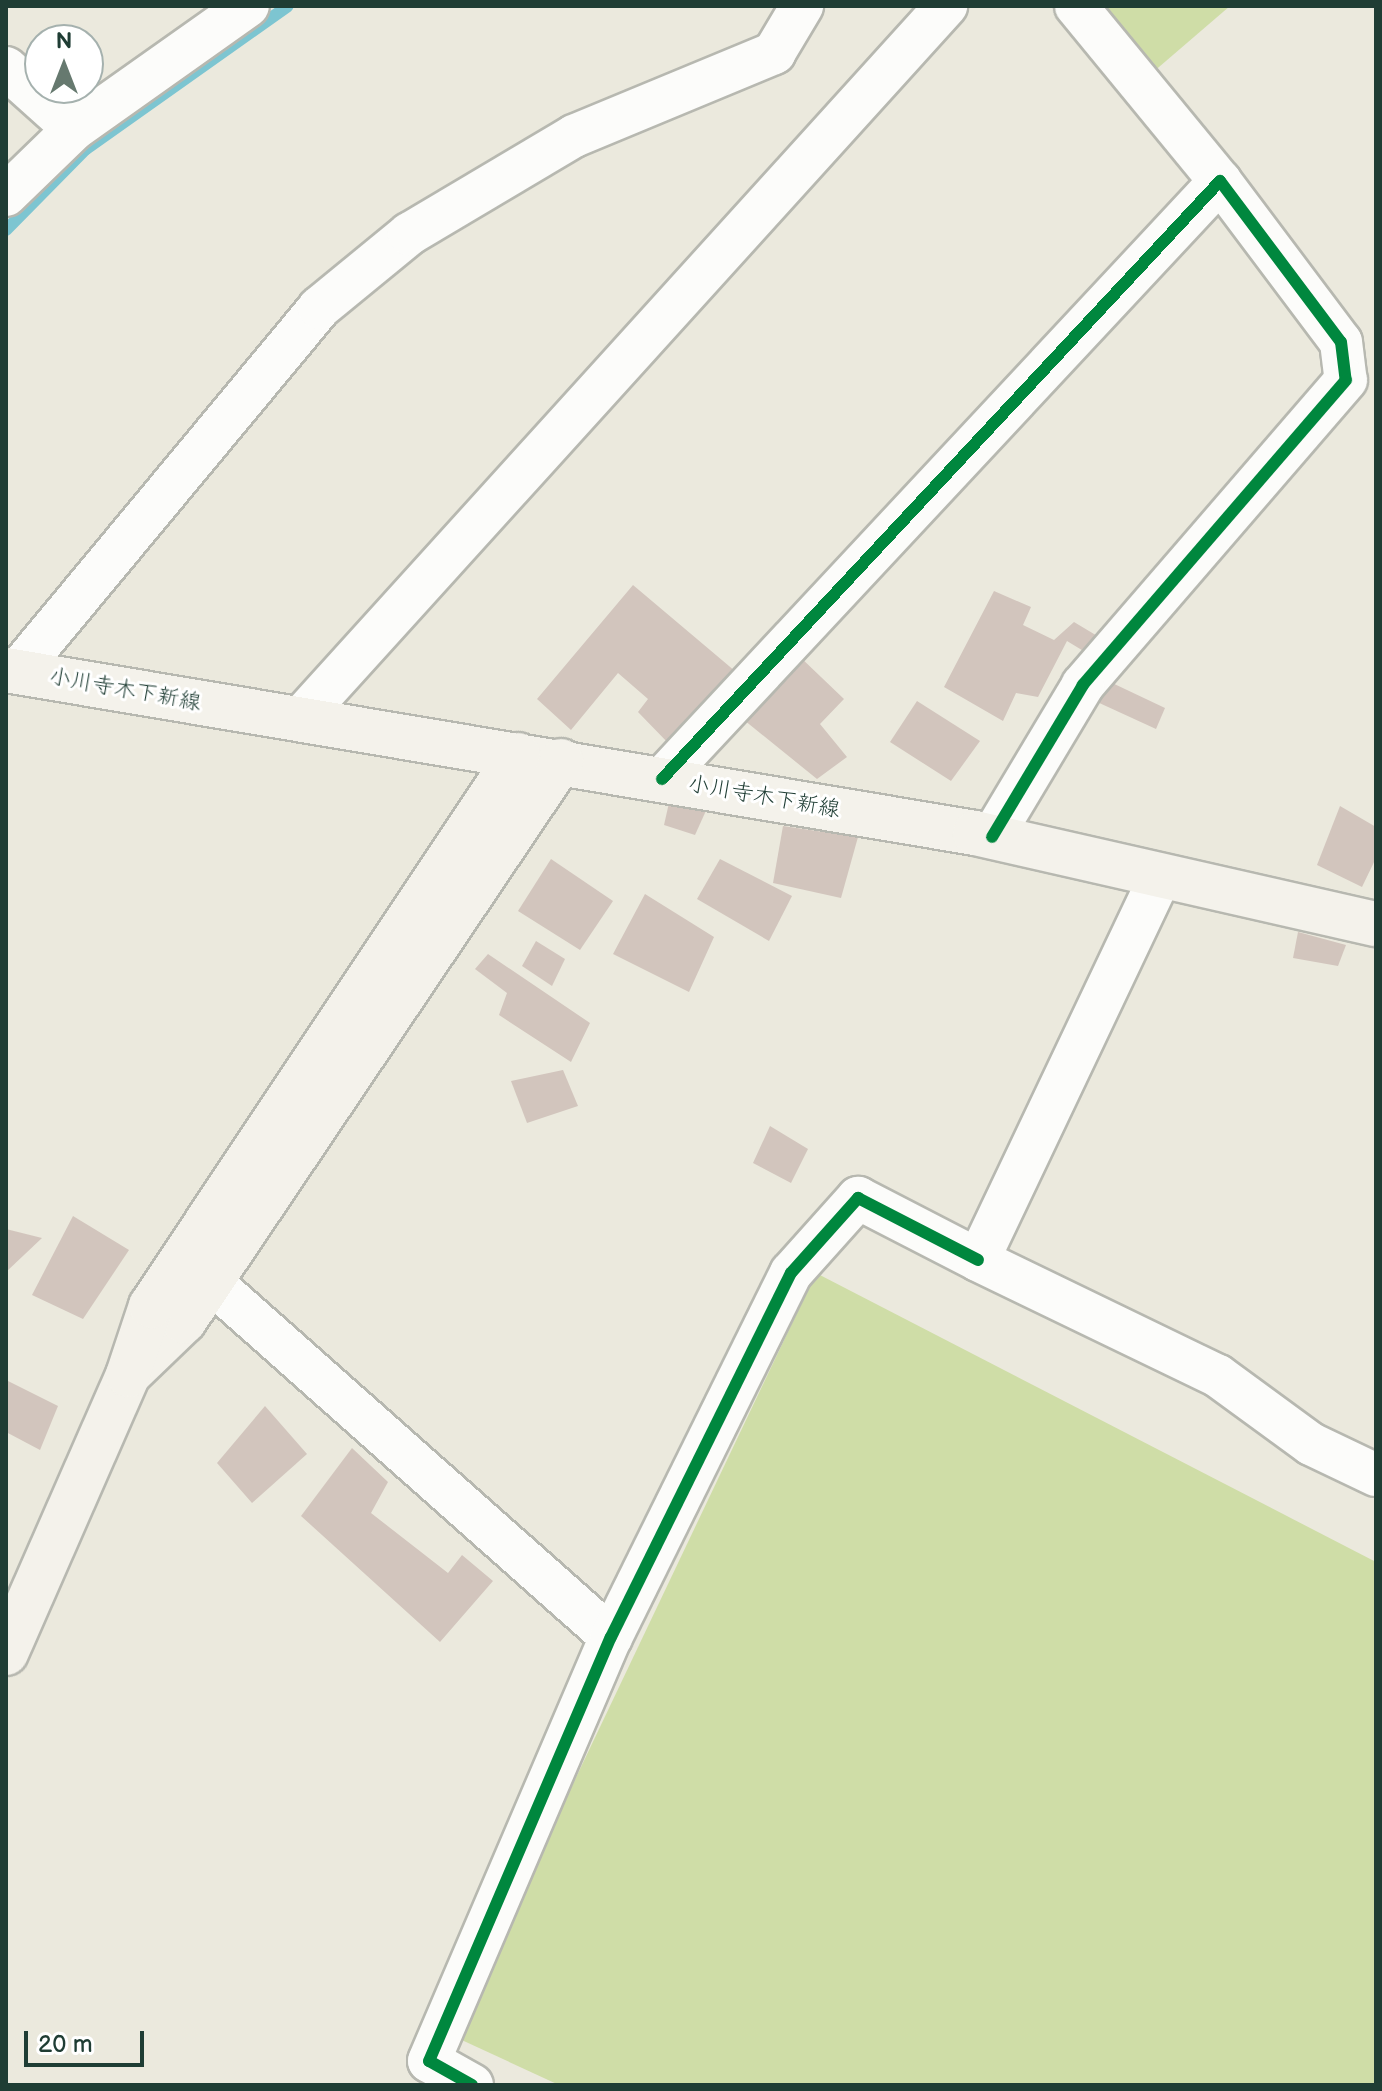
<!DOCTYPE html>
<meta charset="utf-8">
<style>
body{margin:0}
#map{position:relative;width:1382px;height:2091px;overflow:hidden;background:#ebe9dd;font-family:"Balsamiq Sans","Klee One",sans-serif}
div>[style]{position:absolute}
.green>*{inset:0;background:#cfdda7}
.stream>*{height:12px;margin:-6px;padding:0 6px;transform-origin:6px;border-radius:6px;background:#7dc5d1}
.building>*{inset:0;background:#d2c5bd}
.roads{filter:drop-shadow(2px 0 #b7b8b0) drop-shadow(-2px 0 #b7b8b0) drop-shadow(0 2px #b7b8b0) drop-shadow(0 -2px #b7b8b0)}
.street>*{height:42px;margin:-21px;padding:0 21px;transform-origin:21px;border-radius:21px;background:#fcfcfa}
.secondary>*{height:44px;margin:-22px;padding:0 22px;transform-origin:22px;border-radius:22px;background:#f4f2eb}
.cycleway>*{height:12px;margin:-6px;padding:0 6px;transform-origin:6px;border-radius:6px;background:#00873e}
span{translate:-50% -50%;white-space:nowrap;text-align:center;line-height:1.15;-webkit-text-stroke:6px #fff;paint-order:stroke}
.street-label{font-size:22px;color:#1f3d34}
.frame{position:absolute;inset:0;border:8px solid #1f3d34;pointer-events:none}
.north{position:absolute;left:24px;top:24px;width:80px;height:80px;box-sizing:border-box;background:#fff;border:2px solid #a5b1ae;border-radius:50%;rotate:0deg;font-size:22px;font-weight:700;line-height:32px;text-align:center;color:#1f3d34}
.north::after{content:'';display:block;margin:auto;width:28px;height:36px;background:#66796f;clip-path:polygon(50% 0,100% 100%,50% 72%,0 100%)}
.scale{position:absolute;left:24px;top:2031px;width:120px;height:36px;box-sizing:border-box;border:4px solid #1f3d34;border-top:0;padding-left:10px;font-size:24px;line-height:28px;white-space:nowrap;color:#1f3d34;-webkit-text-stroke:6px #fff;paint-order:stroke}
</style>
<div id="map">
<div class="green">
<div style="clip-path:polygon(1092px 6px,1230px 6px,1152px 73px)"></div>
<div style="clip-path:polygon(816px 1273px,1376px 1562px,1376px 2085px,559px 2085px,453px 2036px)"></div>
</div>
<div class="stream">
<div style="left:6px;top:230px;width:114px;rotate:-45.4deg"></div>
<div style="left:86px;top:149px;width:247px;rotate:-35.3deg"></div>
</div>
<div class="building">
<div style="clip-path:polygon(633px 585px,742px 677px,671px 746px,638px 712px,648px 699px,618px 673px,571px 730px,537px 699px)"></div>
<div style="clip-path:polygon(994px 591px,1031px 607px,1023px 625px,1054px 640px,1074px 622px,1104px 640px,1095px 658px,1067px 641px,1038px 697px,1016px 693px,1003px 721px,944px 687px)"></div>
<div style="clip-path:polygon(798px 655px,844px 699px,820px 724px,847px 757px,817px 779px,744px 720px)"></div>
<div style="clip-path:polygon(1108px 681px,1165px 708px,1156px 729px,1095px 701px)"></div>
<div style="clip-path:polygon(917px 701px,980px 741px,951px 781px,890px 742px)"></div>
<div style="clip-path:polygon(671px 794px,709px 804px,695px 835px,664px 825px)"></div>
<div style="clip-path:polygon(1340px 806px,1376px 827px,1376px 858px,1362px 887px,1317px 865px)"></div>
<div style="clip-path:polygon(783px 826px,858px 837px,841px 898px,773px 883px)"></div>
<div style="clip-path:polygon(551px 859px,613px 901px,580px 950px,518px 911px)"></div>
<div style="clip-path:polygon(720px 859px,792px 896px,769px 941px,697px 899px)"></div>
<div style="clip-path:polygon(645px 894px,714px 937px,689px 992px,613px 954px)"></div>
<div style="clip-path:polygon(1298px 932px,1346px 945px,1338px 966px,1293px 958px)"></div>
<div style="clip-path:polygon(536px 941px,565px 959px,552px 986px,522px 966px)"></div>
<div style="clip-path:polygon(488px 954px,590px 1023px,571px 1062px,499px 1015px,507px 993px,475px 969px)"></div>
<div style="clip-path:polygon(563px 1070px,578px 1106px,527px 1123px,511px 1081px)"></div>
<div style="clip-path:polygon(770px 1126px,808px 1149px,791px 1183px,753px 1163px)"></div>
<div style="clip-path:polygon(73px 1216px,129px 1250px,83px 1319px,32px 1295px)"></div>
<div style="clip-path:polygon(6px 1229px,42px 1238px,6px 1272px)"></div>
<div style="clip-path:polygon(6px 1380px,58px 1406px,40px 1450px,6px 1432px)"></div>
<div style="clip-path:polygon(265px 1406px,307px 1454px,252px 1503px,217px 1463px)"></div>
<div style="clip-path:polygon(352px 1448px,388px 1482px,371px 1513px,448px 1573px,462px 1555px,493px 1581px,440px 1642px,301px 1516px)"></div>
</div>
<div class="roads">
<div class="street">
<div style="left:1076px;top:6px;width:227px;rotate:50.6deg"></div>
<div style="left:6px;top:68px;width:91px;rotate:41.9deg"></div>
<div style="left:6px;top:195px;width:95px;rotate:-44.1deg"></div>
<div style="left:74px;top:129px;width:213px;rotate:-35.3deg"></div>
<div style="left:17px;top:672px;width:473px;rotate:-50.3deg"></div>
<div style="left:319px;top:308px;width:117px;rotate:-39.4deg"></div>
<div style="left:409px;top:234px;width:192px;rotate:-30.7deg"></div>
<div style="left:574px;top:136px;width:217px;rotate:-22.5deg"></div>
<div style="left:774px;top:53px;width:55px;rotate:-59.2deg"></div>
<div style="left:299px;top:720px;width:964px;rotate:-47.82deg"></div>
<div style="left:662px;top:779px;width:818px;rotate:-46.98deg"></div>
<div style="left:1220px;top:181px;width:201px;rotate:53.1deg"></div>
<div style="left:1341px;top:342px;width:38px;rotate:83deg"></div>
<div style="left:1346px;top:380px;width:403px;rotate:130.8deg"></div>
<div style="left:1083px;top:685px;width:177px;rotate:120.9deg"></div>
<div style="left:1161px;top:875px;width:426px;rotate:115.4deg"></div>
<div style="left:978px;top:1260px;width:267px;rotate:25.8deg"></div>
<div style="left:1218px;top:1376px;width:115px;rotate:36.2deg"></div>
<div style="left:1311px;top:1444px;width:72px;rotate:25.5deg"></div>
<div style="left:211px;top:1282px;width:535px;rotate:41.59deg"></div>
<div style="left:472px;top:2085px;width:49px;rotate:-150.8deg"></div>
<div style="left:429px;top:2061px;width:461px;rotate:-66.8deg"></div>
<div style="left:611px;top:1637px;width:406px;rotate:-63.7deg"></div>
<div style="left:791px;top:1273px;width:101px;rotate:-48.2deg"></div>
<div style="left:858px;top:1198px;width:135px;rotate:27.3deg"></div>
</div>
<div class="secondary">
<div style="left:6px;top:670px;width:983px;rotate:9.55deg"></div>
<div style="left:975px;top:833px;width:411px;rotate:12.8deg"></div>
<div style="left:133px;top:1370px;width:71px;rotate:-43.9deg"></div>
<div style="left:184px;top:1321px;width:675px;rotate:-56.05deg"></div>
<div style="left:6px;top:1653px;width:304px;rotate:-66.3deg"></div>
<div style="left:128px;top:1375px;width:73px;rotate:-71.6deg"></div>
<div style="left:151px;top:1306px;width:662px;rotate:-56.33deg"></div>
</div>
</div>
<div class="cycleway">
<div style="left:662px;top:779px;width:818px;rotate:-46.98deg"></div>
<div style="left:1220px;top:181px;width:201px;rotate:53.1deg"></div>
<div style="left:1341px;top:342px;width:38px;rotate:83deg"></div>
<div style="left:1346px;top:380px;width:403px;rotate:130.8deg"></div>
<div style="left:1083px;top:685px;width:177px;rotate:120.9deg"></div>
<div style="left:472px;top:2085px;width:49px;rotate:-150.8deg"></div>
<div style="left:429px;top:2061px;width:461px;rotate:-66.8deg"></div>
<div style="left:611px;top:1637px;width:406px;rotate:-63.7deg"></div>
<div style="left:791px;top:1273px;width:101px;rotate:-48.2deg"></div>
<div style="left:858px;top:1198px;width:135px;rotate:27.3deg"></div>
</div>
<div class="street-label">
<span style="left:125px;top:690px;rotate:10deg">小川寺木下新線</span>
<span style="left:764px;top:797px;rotate:10deg">小川寺木下新線</span>
</div>
<div class="frame"></div>
<div class="north">N</div>
<div class="scale">20 m</div>
</div>
